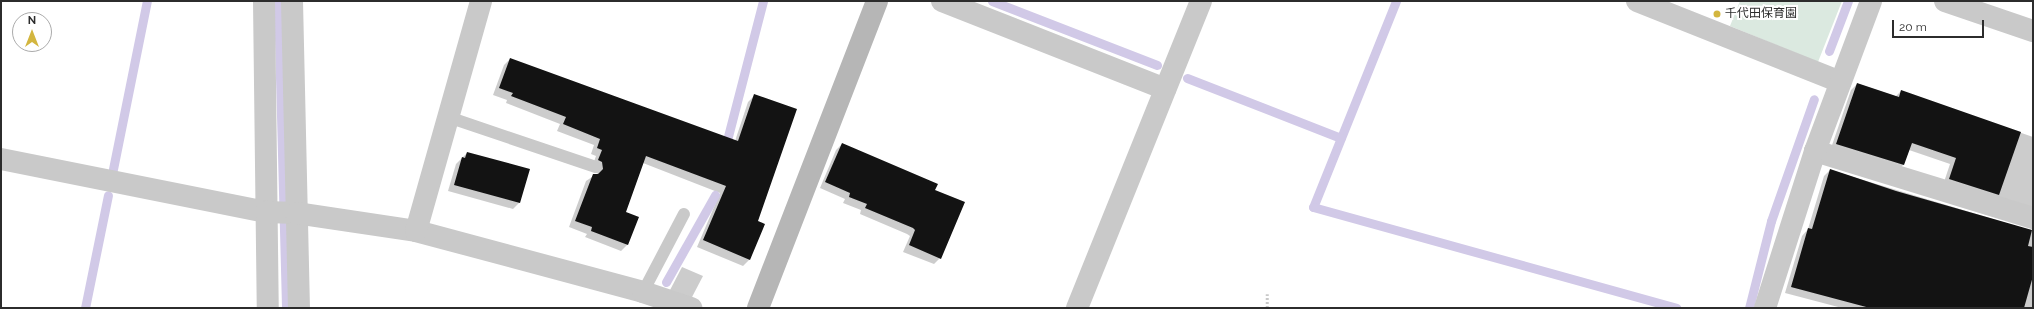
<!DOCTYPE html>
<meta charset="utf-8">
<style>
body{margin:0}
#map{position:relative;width:2034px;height:309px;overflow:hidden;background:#fff;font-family:Raleway,"Noto Sans JP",sans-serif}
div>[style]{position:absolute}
.green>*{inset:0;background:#dbe9e0}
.shadow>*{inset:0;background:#0003}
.stream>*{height:9px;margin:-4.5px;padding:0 4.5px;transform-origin:4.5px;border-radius:4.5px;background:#d1c9e7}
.building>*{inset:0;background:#131313}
.path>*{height:2.5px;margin-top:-1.25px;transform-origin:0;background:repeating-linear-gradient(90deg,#c9c9c9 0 2px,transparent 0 4px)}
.lane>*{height:12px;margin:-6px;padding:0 6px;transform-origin:6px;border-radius:6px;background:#c9c9c9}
.street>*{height:22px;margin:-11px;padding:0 11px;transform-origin:11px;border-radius:11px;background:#c9c9c9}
.secondary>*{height:22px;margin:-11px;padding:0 11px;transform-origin:11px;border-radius:11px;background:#b6b6b6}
.dots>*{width:11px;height:11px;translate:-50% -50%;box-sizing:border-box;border:2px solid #fff;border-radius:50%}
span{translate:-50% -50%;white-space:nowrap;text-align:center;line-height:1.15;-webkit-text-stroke:4px #fff;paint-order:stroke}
.poi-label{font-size:12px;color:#2c2c2c}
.left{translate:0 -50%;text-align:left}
.frame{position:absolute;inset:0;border:2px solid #2c2c2c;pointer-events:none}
.north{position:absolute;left:12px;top:12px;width:40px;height:40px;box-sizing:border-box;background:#fff;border:1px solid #ababab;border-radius:50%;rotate:0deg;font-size:11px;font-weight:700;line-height:16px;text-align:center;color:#2c2c2c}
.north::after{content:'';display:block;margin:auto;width:14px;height:18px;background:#d3b63f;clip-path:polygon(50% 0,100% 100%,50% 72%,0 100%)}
.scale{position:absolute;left:1892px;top:20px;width:92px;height:18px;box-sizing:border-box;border:2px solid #2c2c2c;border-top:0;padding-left:5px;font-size:12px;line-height:14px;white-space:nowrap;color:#2c2c2c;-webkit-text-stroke:3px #fff;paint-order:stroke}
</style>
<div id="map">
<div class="green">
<div style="clip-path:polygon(1740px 1px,1842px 1px,1818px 62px,1730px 26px)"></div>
</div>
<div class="shadow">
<div style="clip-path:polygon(510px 59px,735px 141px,748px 102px,754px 96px,757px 222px,764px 225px,749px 260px,743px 266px,697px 247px,720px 193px,643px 163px,625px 213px,627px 245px,621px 251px,585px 237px,587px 234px,569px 227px,586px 181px,598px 173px,592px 167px,596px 156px,591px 154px,594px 145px,557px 131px,560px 124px,506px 103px,507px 100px,493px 95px,504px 65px)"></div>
<div style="clip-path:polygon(1857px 84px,1895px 97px,1901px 91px,2033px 137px,2033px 214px,1943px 185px,1950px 164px,1909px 150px,1903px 165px,1897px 171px,1830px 151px,1851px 90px)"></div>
<div style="clip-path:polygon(842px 144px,934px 190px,940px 258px,934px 264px,903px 252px,910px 236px,907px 234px,860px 214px,861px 210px,843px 203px,845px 199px,820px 188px,836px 150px)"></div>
<div style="clip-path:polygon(467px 153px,529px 170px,519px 203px,513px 209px,448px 191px,456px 164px)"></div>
<div style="clip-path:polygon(1830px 170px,2033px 231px,2033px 308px,1842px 308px,1785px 293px,1802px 236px,1808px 229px,1824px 176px)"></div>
<div style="clip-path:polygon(682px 267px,703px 276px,691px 299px,669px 292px)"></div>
</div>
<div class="stream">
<div style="left:278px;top:1px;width:307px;rotate:88.5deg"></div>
<div style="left:992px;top:1px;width:177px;rotate:21.2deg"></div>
<div style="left:1396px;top:1px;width:222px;rotate:111.9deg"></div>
<div style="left:1313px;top:207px;width:377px;rotate:15.5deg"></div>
<div style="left:1829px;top:51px;width:53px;rotate:-69.2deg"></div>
<div style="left:1187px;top:78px;width:165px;rotate:21.3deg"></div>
<div style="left:725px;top:148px;width:152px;rotate:-75.5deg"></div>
<div style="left:113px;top:169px;width:171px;rotate:-78.6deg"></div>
<div style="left:666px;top:282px;width:100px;rotate:-60.6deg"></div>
<div style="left:85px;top:308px;width:115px;rotate:-78.5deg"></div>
<div style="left:1749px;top:308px;width:90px;rotate:-75.8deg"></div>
<div style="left:1771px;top:221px;width:129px;rotate:-70.6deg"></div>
</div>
<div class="building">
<div style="clip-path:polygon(510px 58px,738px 141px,754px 94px,797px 109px,758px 221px,765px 224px,750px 260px,703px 240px,726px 186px,646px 156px,626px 212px,639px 217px,628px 245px,591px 231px,592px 227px,575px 221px,593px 174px,598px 174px,603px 169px,602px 162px,598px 160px,602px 150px,597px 148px,600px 139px,563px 124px,566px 117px,511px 96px,513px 93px,499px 88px)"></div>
<div style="clip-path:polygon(1857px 83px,1899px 97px,1901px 90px,2021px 132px,1999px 195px,1949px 179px,1956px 158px,1912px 143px,1904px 165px,1836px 144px)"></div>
<div style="clip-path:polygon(842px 143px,938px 184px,935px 190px,965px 202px,941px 259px,909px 245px,915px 230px,913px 228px,865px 208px,867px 204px,849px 197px,850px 193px,825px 182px)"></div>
<div style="clip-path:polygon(467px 152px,530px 169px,520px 203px,454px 185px,462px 157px,465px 158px)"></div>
<div style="clip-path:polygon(1830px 169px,1896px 191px,2032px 230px,2028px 246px,2033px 247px,2033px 276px,2024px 308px,1870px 308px,1791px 287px,1808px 228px,1812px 229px)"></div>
</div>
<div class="path">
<div style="left:1267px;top:308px;width:14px;rotate:-90deg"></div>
</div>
<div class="lane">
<div style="left:448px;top:117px;width:156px;rotate:18.7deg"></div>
<div style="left:643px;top:292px;width:88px;rotate:-62.3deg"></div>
</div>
<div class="street">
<div style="left:264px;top:1px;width:307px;rotate:89.3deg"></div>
<div style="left:292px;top:1px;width:307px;rotate:88.7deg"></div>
<div style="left:942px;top:1px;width:240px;rotate:21.5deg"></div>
<div style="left:1637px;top:1px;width:219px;rotate:21.7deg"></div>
<div style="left:1945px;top:1px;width:93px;rotate:18.8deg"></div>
<div style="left:1815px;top:151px;width:228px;rotate:17.1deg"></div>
<div style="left:1px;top:159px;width:270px;rotate:11.3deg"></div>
<div style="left:266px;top:212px;width:30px;rotate:2deg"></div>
<div style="left:296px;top:213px;width:121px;rotate:8.5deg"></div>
<div style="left:416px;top:231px;width:235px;rotate:15deg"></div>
<div style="left:643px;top:292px;width:51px;rotate:18.4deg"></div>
<div style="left:416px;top:231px;width:239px;rotate:-74.2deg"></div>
<div style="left:1077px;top:308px;width:331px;rotate:-68deg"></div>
<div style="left:1765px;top:308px;width:165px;rotate:-72.3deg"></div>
<div style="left:1815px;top:151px;width:160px;rotate:-69.5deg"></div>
</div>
<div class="secondary">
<div style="left:758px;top:308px;width:329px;rotate:-68.8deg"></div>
</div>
<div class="dots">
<div style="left:1717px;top:14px;background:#d3b63f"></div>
</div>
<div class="poi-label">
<span class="left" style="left:1725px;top:14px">千代田保育園</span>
</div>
<div class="frame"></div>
<div class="north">N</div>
<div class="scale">20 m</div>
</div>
